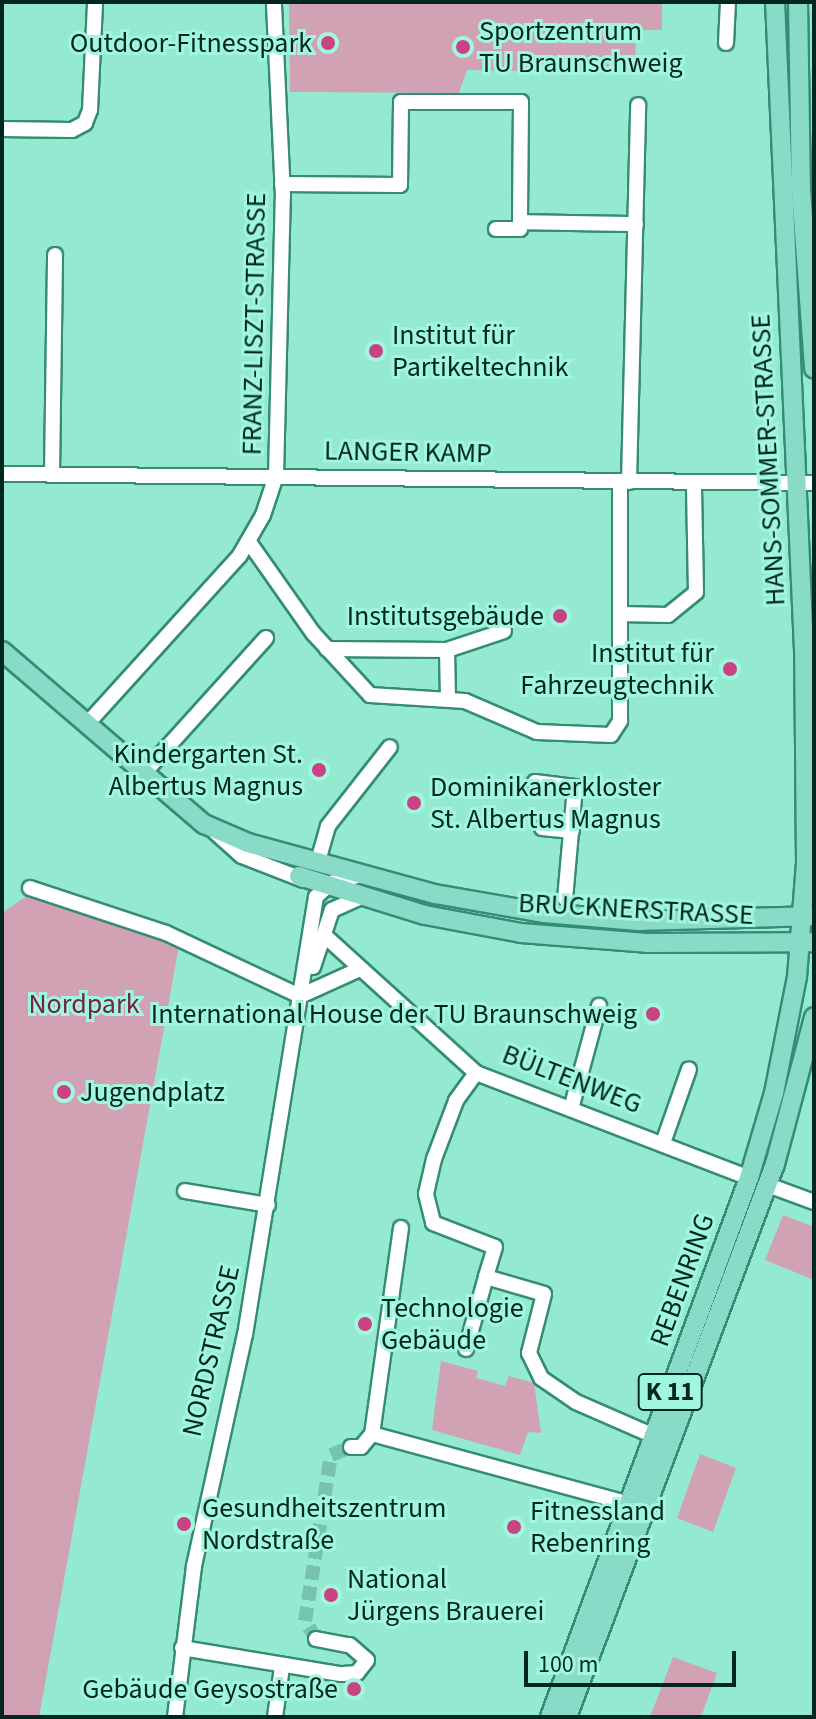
<!DOCTYPE html>
<meta charset="utf-8">
<style>
body{margin:0}
#map{position:relative;width:816px;height:1719px;overflow:hidden;background:#94ead1;font-family:"Source Sans 3",sans-serif}
div>[style]{position:absolute}
.green>*{inset:0;background:#d1a2b4}
.minor-tunnel>*{height:14px;margin-top:-7px;transform-origin:0;background:repeating-linear-gradient(90deg,#77c3ad 0 14px,transparent 0 21px)}
.roads{filter:drop-shadow(2px 0 #348c76) drop-shadow(-2px 0 #348c76) drop-shadow(0 2px #348c76) drop-shadow(0 -2px #348c76)}
.minor>*{height:14px;margin:-7px;padding:0 7px;transform-origin:7px;border-radius:7px;background:#fff}
.major>*{height:18px;margin:-9px;padding:0 9px;transform-origin:9px;border-radius:9px;background:#89dbc8}
.dots>*{width:22px;height:22px;translate:-50% -50%;box-sizing:border-box;border:4px solid #a1f7de;border-radius:50%}
span{translate:-50% -50%;white-space:nowrap;text-align:center;line-height:1.15;-webkit-text-stroke:6px #a1f7de;paint-order:stroke}
.shield-label span{padding:2px 6px;background:#a1f7de;border:2px solid;border-radius:6px;-webkit-text-stroke-width:0}
.shield-label{font-size:26px;color:#01271f;font-weight:700}
.poi-label{font-size:28px;color:#01271f}
.left{translate:0 -50%;text-align:left}
.right{translate:-100% -50%;text-align:right}
.street-label{font-size:28px;color:#01271f}
.park-label{font-size:28px;color:#72234a}
.frame{position:absolute;inset:0;border:4px solid #01271f;pointer-events:none}
.scale{position:absolute;left:524px;top:1651px;width:212px;height:36px;box-sizing:border-box;border:4px solid #01271f;border-top:0;padding-left:10px;font-size:24px;line-height:28px;white-space:nowrap;color:#01271f;-webkit-text-stroke:6px #a1f7de;paint-order:stroke}
</style>
<div id="map">
<div class="green">
<div style="clip-path:polygon(289px 2px,662px 2px,662px 30px,636px 30px,635px 73px,467px 70px,459px 93px,290px 92px)"></div>
<div style="clip-path:polygon(28px 895px,179px 946px,39px 1717px,2px 1717px,2px 913px)"></div>
<div style="clip-path:polygon(783px 1215px,814px 1227px,814px 1280px,765px 1260px)"></div>
<div style="clip-path:polygon(441px 1361px,478px 1371px,476px 1378px,505px 1386px,509px 1376px,534px 1383px,541px 1433px,528px 1432px,520px 1455px,432px 1430px)"></div>
<div style="clip-path:polygon(700px 1454px,736px 1468px,713px 1532px,677px 1518px)"></div>
<div style="clip-path:polygon(673px 1657px,717px 1673px,701px 1717px,650px 1717px)"></div>
</div>
<div class="minor-tunnel">
<div style="left:316px;top:1639px;width:21px;rotate:-121deg"></div>
<div style="left:305px;top:1621px;width:168px;rotate:-81.1deg"></div>
<div style="left:331px;top:1455px;width:22px;rotate:-22deg"></div>
</div>
<div class="roads">
<div class="minor">
<div style="left:726px;top:43px;width:41px;rotate:-87.2deg"></div>
<div style="left:2px;top:129px;width:70px;rotate:0.8deg"></div>
<div style="left:72px;top:130px;width:15px;rotate:-28deg"></div>
<div style="left:85px;top:123px;width:14px;rotate:-69deg"></div>
<div style="left:90px;top:110px;width:108px;rotate:-87.3deg"></div>
<div style="left:282px;top:184px;width:118px;rotate:0.5deg"></div>
<div style="left:400px;top:185px;width:83px;rotate:-89.3deg"></div>
<div style="left:401px;top:102px;width:120px"></div>
<div style="left:521px;top:102px;width:127px;rotate:90.5deg"></div>
<div style="left:520px;top:229px;width:24px;rotate:180deg"></div>
<div style="left:520px;top:222px;width:116px;rotate:1deg"></div>
<div style="left:2px;top:474px;width:812px;rotate:0.64deg"></div>
<div style="left:52px;top:474px;width:219px;rotate:-89.2deg"></div>
<div style="left:629px;top:482px;width:377px;rotate:-88.6deg"></div>
<div style="left:249px;top:542px;width:111px;rotate:54.9deg"></div>
<div style="left:313px;top:633px;width:84px;rotate:47.4deg"></div>
<div style="left:370px;top:695px;width:95px;rotate:3.6deg"></div>
<div style="left:465px;top:701px;width:78px;rotate:23.3deg"></div>
<div style="left:537px;top:732px;width:74px;rotate:2.3deg"></div>
<div style="left:611px;top:735px;width:17px;rotate:-57deg"></div>
<div style="left:620px;top:721px;width:240px;rotate:-90deg"></div>
<div style="left:620px;top:614px;width:48px;rotate:1.2deg"></div>
<div style="left:668px;top:615px;width:36px;rotate:-39deg"></div>
<div style="left:696px;top:592px;width:109px;rotate:-91.1deg"></div>
<div style="left:327px;top:649px;width:120px;rotate:0.5deg"></div>
<div style="left:447px;top:650px;width:60px;rotate:-18.4deg"></div>
<div style="left:447px;top:650px;width:49px;rotate:88.8deg"></div>
<div style="left:87px;top:724px;width:228px;rotate:-47.8deg"></div>
<div style="left:240px;top:555px;width:46px;rotate:-60.1deg"></div>
<div style="left:263px;top:515px;width:41px;rotate:-71.6deg"></div>
<div style="left:276px;top:476px;width:280px;rotate:-88.6deg"></div>
<div style="left:283px;top:196px;width:194px;rotate:-92.7deg"></div>
<div style="left:144px;top:773px;width:182px;rotate:-47.9deg"></div>
<div style="left:535px;top:782px;width:40px;rotate:7.1deg"></div>
<div style="left:575px;top:787px;width:112px;rotate:95.1deg"></div>
<div style="left:542px;top:828px;width:30px;rotate:6deg"></div>
<div style="left:215px;top:832px;width:36px;rotate:42deg"></div>
<div style="left:242px;top:856px;width:66px;rotate:21.2deg"></div>
<div style="left:318px;top:861px;width:36px;rotate:-74deg"></div>
<div style="left:328px;top:826px;width:100px;rotate:-51.9deg"></div>
<div style="left:30px;top:888px;width:143px;rotate:18.3deg"></div>
<div style="left:166px;top:933px;width:148px;rotate:25.2deg"></div>
<div style="left:324px;top:935px;width:205px;rotate:42.2deg"></div>
<div style="left:476px;top:1073px;width:292px;rotate:21deg"></div>
<div style="left:313px;top:967px;width:60px;rotate:-71.6deg"></div>
<div style="left:332px;top:910px;width:34px;rotate:-24deg"></div>
<div style="left:300px;top:996px;width:66px;rotate:-24.2deg"></div>
<div style="left:476px;top:1073px;width:34px;rotate:126deg"></div>
<div style="left:456px;top:1101px;width:62px;rotate:110.8deg"></div>
<div style="left:434px;top:1159px;width:36px;rotate:103deg"></div>
<div style="left:426px;top:1194px;width:30px;rotate:76deg"></div>
<div style="left:433px;top:1223px;width:66px;rotate:21.2deg"></div>
<div style="left:495px;top:1247px;width:31px;rotate:107deg"></div>
<div style="left:486px;top:1277px;width:60px;rotate:16.3deg"></div>
<div style="left:544px;top:1294px;width:61px;rotate:104.3deg"></div>
<div style="left:529px;top:1353px;width:28px;rotate:64deg"></div>
<div style="left:541px;top:1378px;width:42px;rotate:34.4deg"></div>
<div style="left:576px;top:1402px;width:85px;rotate:23.6deg"></div>
<div style="left:571px;top:1109px;width:107px;rotate:-74.8deg"></div>
<div style="left:663px;top:1143px;width:78px;rotate:-70.6deg"></div>
<div style="left:768px;top:1185px;width:49px;rotate:20.3deg"></div>
<div style="left:185px;top:1191px;width:84px;rotate:9.6deg"></div>
<div style="left:401px;top:1228px;width:208px;rotate:98deg"></div>
<div style="left:372px;top:1434px;width:275px;rotate:15.2deg"></div>
<div style="left:466px;top:1349px;width:75px;rotate:-74.5deg"></div>
<div style="left:351px;top:1447px;width:10px"></div>
<div style="left:361px;top:1447px;width:17px;rotate:-50deg"></div>
<div style="left:316px;top:1639px;width:31px;rotate:11deg"></div>
<div style="left:182px;top:1648px;width:159px;rotate:9.4deg"></div>
<div style="left:343px;top:1674px;width:14px;rotate:-4deg"></div>
<div style="left:357px;top:1673px;width:16px;rotate:-52deg"></div>
<div style="left:367px;top:1660px;width:23px;rotate:-139deg"></div>
<div style="left:175px;top:1717px;width:152px;rotate:-82.8deg"></div>
<div style="left:194px;top:1566px;width:237px;rotate:-77.6deg"></div>
<div style="left:245px;top:1335px;width:444px;rotate:-80.8deg"></div>
<div style="left:316px;top:897px;width:21px;rotate:-43deg"></div>
<div style="left:331px;top:883px;width:31px;rotate:-15deg"></div>
<div style="left:275px;top:1717px;width:50px;rotate:-82deg"></div>
</div>
<div class="major">
<div style="left:798px;top:2px;width:188px;rotate:89.1deg"></div>
<div style="left:801px;top:190px;width:179px;rotate:85.8deg"></div>
<div style="left:2px;top:651px;width:266px;rotate:40.6deg"></div>
<div style="left:204px;top:824px;width:48px;rotate:23.4deg"></div>
<div style="left:248px;top:843px;width:194px;rotate:15.3deg"></div>
<div style="left:435px;top:894px;width:111px;rotate:9.9deg"></div>
<div style="left:544px;top:913px;width:94px;rotate:4.9deg"></div>
<div style="left:638px;top:921px;width:176px;rotate:-1.6deg"></div>
<div style="left:299px;top:876px;width:132px;rotate:17.2deg"></div>
<div style="left:425px;top:915px;width:98px;rotate:10.6deg"></div>
<div style="left:521px;top:933px;width:126px;rotate:4.5deg"></div>
<div style="left:647px;top:943px;width:167px;rotate:-0.3deg"></div>
<div style="left:550px;top:1717px;width:575px;rotate:-69.74deg"></div>
<div style="left:749px;top:1178px;width:89px;rotate:-73.6deg"></div>
<div style="left:774px;top:1093px;width:118px;rotate:-78.8deg"></div>
<div style="left:797px;top:977px;width:114px;rotate:-85.5deg"></div>
<div style="left:806px;top:863px;width:213px;rotate:-90.5deg"></div>
<div style="left:804px;top:650px;width:649px;rotate:-92.56deg"></div>
<div style="left:567px;top:1717px;width:591px;rotate:-69.39deg"></div>
<div style="left:775px;top:1164px;width:152px;rotate:-75.1deg"></div>
</div>
</div>
<div class="dots">
<div style="left:328px;top:43px;background:#c94384"></div>
<div style="left:463px;top:47px;background:#c94384"></div>
<div style="left:376px;top:351px;background:#c94384"></div>
<div style="left:560px;top:616px;background:#c94384"></div>
<div style="left:730px;top:669px;background:#c94384"></div>
<div style="left:319px;top:770px;background:#c94384"></div>
<div style="left:414px;top:803px;background:#c94384"></div>
<div style="left:653px;top:1014px;background:#c94384"></div>
<div style="left:64px;top:1092px;background:#c94384"></div>
<div style="left:365px;top:1324px;background:#c94384"></div>
<div style="left:184px;top:1524px;background:#c94384"></div>
<div style="left:514px;top:1527px;background:#c94384"></div>
<div style="left:331px;top:1595px;background:#c94384"></div>
<div style="left:354px;top:1689px;background:#c94384"></div>
</div>
<div class="shield-label">
<span style="left:670px;top:1392px">K 11</span>
</div>
<div class="poi-label">
<span class="left" style="left:479px;top:47px">Sportzentrum<br>TU Braunschweig</span>
<span class="right" style="left:312px;top:43px">Outdoor-Fitnesspark</span>
<span class="left" style="left:392px;top:351px">Institut für<br>Partikeltechnik</span>
<span class="right" style="left:544px;top:616px">Institutsgebäude</span>
<span class="right" style="left:714px;top:669px">Institut für<br>Fahrzeugtechnik</span>
<span class="right" style="left:303px;top:770px">Kindergarten St.<br>Albertus Magnus</span>
<span class="left" style="left:430px;top:803px">Dominikanerkloster<br>St. Albertus Magnus</span>
<span class="right" style="left:637px;top:1014px">International House der TU Braunschweig</span>
<span class="left" style="left:80px;top:1092px">Jugendplatz</span>
<span class="left" style="left:381px;top:1324px">Technologie<br>Gebäude</span>
<span class="left" style="left:202px;top:1524px">Gesundheitszentrum<br>Nordstraße</span>
<span class="left" style="left:530px;top:1527px">Fitnessland<br>Rebenring</span>
<span class="left" style="left:347px;top:1595px">National<br>Jürgens Brauerei</span>
<span class="right" style="left:338px;top:1689px">Gebäude Geysostraße</span>
</div>
<div class="street-label">
<span style="left:254px;top:324px;rotate:-89deg">FRANZ-LISZT-STRASSE</span>
<span style="left:408px;top:452px;rotate:1deg">LANGER KAMP</span>
<span style="left:768px;top:460px;rotate:-93deg">HANS-SOMMER-STRASSE</span>
<span style="left:636px;top:909px;rotate:3deg">BRUCKNERSTRASSE</span>
<span style="left:572px;top:1079px;rotate:21deg">BÜLTENWEG</span>
<span style="left:682px;top:1280px;rotate:-70deg">REBENRING</span>
<span style="left:211px;top:1351px;rotate:-77deg">NORDSTRASSE</span>
</div>
<div class="park-label">
<span style="left:84px;top:1004px">Nordpark</span>
</div>
<div class="frame"></div>
<div class="scale">100 m</div>
</div>
